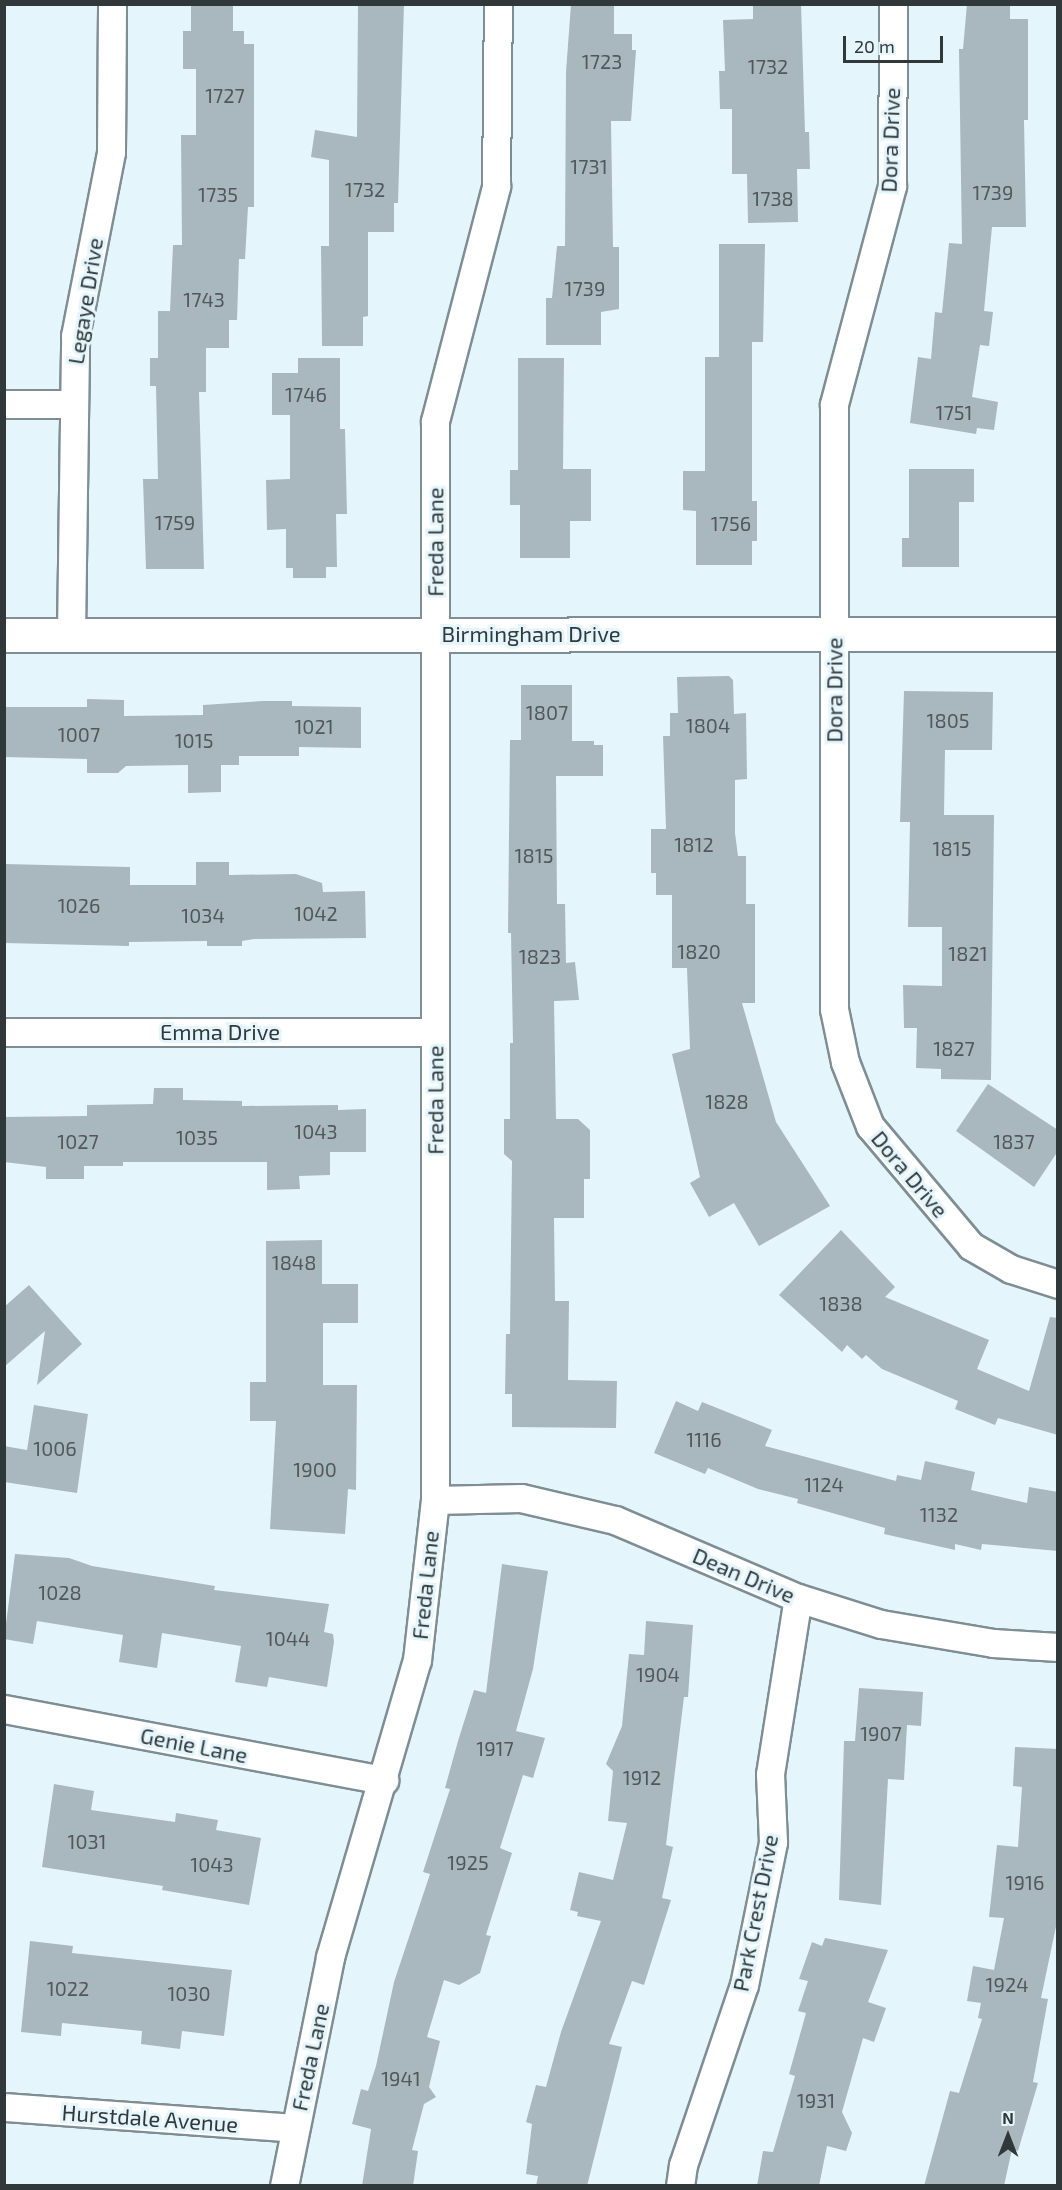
<!DOCTYPE html>
<style>
body{margin:0}
#map{position:relative;width:1062px;height:2190px;overflow:hidden;background:#e4f6fc;font-family:"Exo 2",sans-serif}
div>[style]{position:absolute}
.building>*{inset:0;background:#a8b8be}
.roads{filter:drop-shadow(2px 0 #7e8e94) drop-shadow(-2px 0 #7e8e94) drop-shadow(0 2px #7e8e94) drop-shadow(0 -2px #7e8e94)}
.street>*{height:27px;margin:-13.5px;padding:0 13.5px;transform-origin:13.5px;border-radius:13.5px;background:#fff}
.secondary>*{height:33px;margin:-16.5px;padding:0 16.5px;transform-origin:16.5px;border-radius:16.5px;background:#fff}
span{translate:-50% -50%;white-space:nowrap;text-align:center;line-height:1.15;-webkit-text-stroke:6px #e4f6fc;paint-order:stroke}
.number-label{font-size:20px;color:#4f585b}
.number-label span{-webkit-text-stroke-width:0}
.street-label{font-size:22px;color:#31383a}
.frame{position:absolute;inset:0;border:6px solid #31383a;pointer-events:none}
.north{position:absolute;left:978px;top:2106px;width:60px;height:60px;-webkit-text-stroke:4px #e4f6fc;paint-order:stroke;rotate:0deg;font-size:16px;font-weight:700;line-height:24px;text-align:center;color:#31383a}
.north::after{content:'';display:block;margin:auto;width:21px;height:27px;background:#31383a;clip-path:polygon(50% 0,100% 100%,50% 72%,0 100%)}
.scale{position:absolute;left:843px;top:36px;width:100px;height:27px;box-sizing:border-box;border:3px solid #31383a;border-top:0;padding-left:8px;font-size:18px;line-height:21px;white-space:nowrap;color:#31383a;-webkit-text-stroke:4px #e4f6fc;paint-order:stroke}
</style>
<div id="map">
<div class="building">
<div style="clip-path:polygon(191px 4px,233px 4px,233px 31px,244px 31px,244px 44px,254px 44px,254px 207px,248px 207px,245px 259px,239px 259px,237px 320px,229px 320px,229px 348px,206px 348px,206px 392px,199px 392px,204px 569px,146px 569px,143px 479px,158px 479px,156px 386px,150px 386px,150px 358px,158px 358px,158px 311px,170px 311px,173px 245px,182px 245px,181px 135px,196px 135px,196px 69px,183px 69px,183px 31px,191px 31px)"></div>
<div style="clip-path:polygon(358px 4px,404px 4px,398px 203px,394px 203px,394px 232px,368px 232px,368px 316px,363px 317px,363px 346px,322px 346px,321px 246px,329px 246px,329px 160px,311px 157px,315px 130px,357px 137px)"></div>
<div style="clip-path:polygon(571px 4px,614px 4px,614px 34px,632px 34px,632px 50px,636px 50px,631px 121px,611px 121px,613px 247px,619px 247px,619px 309px,601px 312px,601px 345px,546px 345px,546px 298px,552px 298px,557px 246px,565px 246px,566px 72px)"></div>
<div style="clip-path:polygon(753px 4px,801px 4px,805px 132px,809px 132px,810px 169px,797px 169px,798px 222px,748px 223px,747px 174px,732px 174px,732px 109px,720px 109px,719px 71px,725px 71px,723px 20px,753px 19px)"></div>
<div style="clip-path:polygon(967px 4px,1010px 4px,1010px 19px,1028px 19px,1028px 120px,1024px 120px,1026px 227px,992px 227px,984px 311px,993px 312px,989px 346px,980px 345px,972px 397px,998px 402px,994px 430px,977px 428px,976px 434px,910px 423px,918px 357px,931px 359px,935px 312px,942px 313px,949px 243px,962px 244px,959px 49px,963px 49px)"></div>
<div style="clip-path:polygon(719px 244px,765px 244px,763px 342px,752px 342px,752px 501px,757px 501px,757px 541px,752px 541px,752px 565px,696px 565px,696px 511px,683px 510px,683px 471px,705px 471px,705px 357px,719px 357px)"></div>
<div style="clip-path:polygon(298px 358px,340px 358px,340px 429px,345px 429px,347px 514px,336px 514px,337px 567px,326px 567px,326px 578px,293px 578px,293px 568px,286px 568px,286px 529px,267px 530px,266px 480px,290px 479px,290px 415px,272px 415px,272px 373px,298px 373px)"></div>
<div style="clip-path:polygon(518px 358px,564px 358px,563px 469px,591px 469px,591px 521px,570px 521px,570px 558px,520px 558px,520px 505px,510px 505px,510px 470px,518px 470px)"></div>
<div style="clip-path:polygon(909px 469px,974px 469px,974px 502px,959px 502px,959px 567px,902px 567px,902px 538px,909px 538px)"></div>
<div style="clip-path:polygon(729px 676px,733px 680px,734px 714px,746px 713px,747px 779px,735px 780px,735px 833px,738px 856px,746px 856px,746px 904px,755px 904px,755px 1003px,742px 1003px,776px 1122px,830px 1206px,759px 1246px,734px 1203px,709px 1217px,690px 1183px,700px 1177px,672px 1054px,690px 1049px,687px 968px,672px 968px,672px 895px,656px 895px,656px 873px,651px 873px,651px 829px,666px 829px,663px 736px,670px 736px,670px 713px,678px 713px,677px 677px)"></div>
<div style="clip-path:polygon(521px 685px,572px 685px,572px 741px,594px 741px,594px 745px,603px 745px,603px 776px,556px 776px,557px 904px,565px 904px,566px 963px,575px 962px,579px 1000px,554px 1001px,556px 1119px,578px 1119px,590px 1130px,590px 1179px,584px 1179px,584px 1218px,554px 1218px,555px 1301px,569px 1301px,568px 1380px,617px 1381px,616px 1428px,512px 1427px,512px 1394px,505px 1394px,506px 1334px,510px 1334px,512px 1161px,504px 1154px,504px 1119px,510px 1119px,510px 1043px,513px 1043px,511px 933px,508px 933px,510px 740px,521px 740px)"></div>
<div style="clip-path:polygon(904px 691px,993px 692px,992px 750px,945px 750px,944px 815px,994px 815px,991px 1080px,941px 1079px,941px 1069px,916px 1068px,917px 1028px,904px 1028px,903px 985px,942px 986px,942px 927px,908px 927px,910px 822px,900px 822px)"></div>
<div style="clip-path:polygon(87px 699px,124px 700px,124px 716px,203px 715px,203px 705px,263px 701px,292px 701px,292px 706px,361px 707px,361px 748px,299px 747px,299px 756px,239px 756px,239px 765px,221px 765px,221px 792px,188px 793px,188px 765px,126px 766px,118px 773px,87px 773px,87px 759px,4px 757px,4px 707px,87px 707px)"></div>
<div style="clip-path:polygon(196px 862px,229px 862px,229px 875px,296px 874px,322px 883px,323px 892px,365px 891px,366px 938px,254px 939px,242px 941px,242px 946px,207px 946px,207px 941px,129px 942px,129px 946px,4px 943px,4px 864px,130px 867px,130px 885px,196px 885px)"></div>
<div style="clip-path:polygon(988px 1084px,1058px 1130px,1058px 1151px,1034px 1187px,956px 1131px)"></div>
<div style="clip-path:polygon(154px 1088px,183px 1088px,183px 1100px,242px 1101px,242px 1106px,338px 1105px,338px 1110px,366px 1109px,366px 1152px,330px 1152px,330px 1175px,299px 1176px,300px 1189px,267px 1190px,267px 1162px,123px 1162px,123px 1166px,84px 1166px,84px 1179px,46px 1179px,46px 1167px,4px 1162px,4px 1117px,87px 1116px,87px 1105px,153px 1104px)"></div>
<div style="clip-path:polygon(841px 1230px,895px 1287px,885px 1297px,989px 1340px,977px 1369px,1029px 1391px,1050px 1317px,1058px 1318px,1058px 1435px,998px 1418px,995px 1425px,955px 1409px,958px 1401px,882px 1369px,866px 1355px,862px 1359px,847px 1345px,842px 1352px,779px 1295px)"></div>
<div style="clip-path:polygon(322px 1240px,322px 1284px,358px 1284px,358px 1323px,323px 1323px,323px 1385px,357px 1385px,356px 1490px,348px 1489px,345px 1534px,270px 1529px,276px 1421px,250px 1421px,250px 1382px,266px 1382px,266px 1241px)"></div>
<div style="clip-path:polygon(29px 1285px,82px 1344px,37px 1385px,45px 1331px,4px 1367px,4px 1307px)"></div>
<div style="clip-path:polygon(676px 1401px,698px 1411px,702px 1402px,772px 1430px,765px 1446px,896px 1481px,897px 1475px,921px 1480px,925px 1461px,975px 1472px,971px 1490px,1027px 1503px,1029px 1487px,1058px 1492px,1058px 1551px,982px 1544px,981px 1550px,955px 1544px,955px 1550px,884px 1534px,885px 1528px,797px 1503px,798px 1499px,758px 1489px,708px 1468px,705px 1474px,654px 1453px)"></div>
<div style="clip-path:polygon(34px 1405px,88px 1414px,77px 1493px,4px 1482px,4px 1446px,27px 1450px)"></div>
<div style="clip-path:polygon(15px 1554px,69px 1558px,92px 1566px,215px 1586px,214px 1590px,329px 1604px,324px 1632px,333px 1634px,334px 1642px,327px 1687px,269px 1677px,267px 1687px,235px 1682px,241px 1646px,162px 1633px,157px 1668px,119px 1662px,123px 1635px,37px 1621px,33px 1644px,4px 1639px)"></div>
<div style="clip-path:polygon(502px 1564px,548px 1571px,533px 1669px,516px 1731px,545px 1738px,533px 1778px,523px 1775px,500px 1848px,512px 1853px,486px 1935px,491px 1936px,480px 1973px,459px 1985px,444px 1980px,427px 2037px,440px 2041px,429px 2087px,436px 2097px,424px 2104px,412px 2150px,418px 2151px,413px 2186px,362px 2186px,371px 2129px,352px 2124px,361px 2089px,368px 2091px,376px 2066px,394px 1982px,430px 1874px,423px 1872px,450px 1789px,445px 1788px,458px 1741px,474px 1690px,486px 1693px)"></div>
<div style="clip-path:polygon(646px 1621px,693px 1625px,688px 1697px,684px 1697px,666px 1845px,673px 1847px,662px 1898px,671px 1900px,644px 1985px,632px 1981px,609px 2044px,622px 2047px,587px 2186px,536px 2186px,538px 2176px,526px 2174px,532px 2124px,526px 2122px,536px 2085px,546px 2087px,561px 2032px,601px 1921px,577px 1916px,578px 1912px,570px 1910px,579px 1872px,613px 1880px,627px 1823px,608px 1821px,613px 1771px,606px 1764px,622px 1726px,629px 1654px,644px 1655px)"></div>
<div style="clip-path:polygon(859px 1688px,923px 1692px,921px 1726px,907px 1725px,904px 1780px,888px 1779px,881px 1905px,839px 1900px,844px 1741px,855px 1741px)"></div>
<div style="clip-path:polygon(1015px 1747px,1058px 1749px,1058px 1917px,1041px 1998px,1048px 1999px,1033px 2082px,1038px 2083px,1018px 2151px,1012px 2149px,1004px 2186px,924px 2186px,950px 2091px,959px 2093px,982px 2019px,978px 2018px,981px 2003px,967px 2001px,973px 1966px,994px 1970px,1004px 1918px,989px 1917px,997px 1845px,1018px 1847px,1022px 1787px,1013px 1786px)"></div>
<div style="clip-path:polygon(54px 1784px,94px 1791px,91px 1810px,175px 1822px,176px 1813px,218px 1820px,216px 1830px,261px 1838px,249px 1905px,162px 1890px,163px 1886px,42px 1867px)"></div>
<div style="clip-path:polygon(825px 1938px,888px 1950px,868px 2002px,886px 2008px,874px 2042px,863px 2038px,842px 2112px,852px 2133px,846px 2151px,827px 2146px,819px 2186px,757px 2186px,763px 2151px,773px 2152px,795px 2076px,789px 2074px,806px 2013px,798px 2011px,808px 1981px,799px 1979px,812px 1942px,822px 1946px)"></div>
<div style="clip-path:polygon(30px 1941px,73px 1946px,72px 1953px,232px 1970px,224px 2036px,182px 2031px,180px 2049px,141px 2044px,142px 2031px,62px 2023px,61px 2036px,21px 2032px)"></div>
</div>
<div class="roads">
<div class="street">
<div style="left:893px;top:4px;width:182px;rotate:90.3deg"></div>
<div style="left:892px;top:186px;width:226px;rotate:104.9deg"></div>
<div style="left:834px;top:404px;width:605px;rotate:90deg"></div>
<div style="left:834px;top:1009px;width:54px;rotate:78.3deg"></div>
<div style="left:845px;top:1062px;width:69px;rotate:68.7deg"></div>
<div style="left:870px;top:1126px;width:157px;rotate:49.9deg"></div>
<div style="left:971px;top:1246px;width:46px;rotate:29.9deg"></div>
<div style="left:1011px;top:1269px;width:49px;rotate:17.7deg"></div>
<div style="left:4px;top:404px;width:67px"></div>
<div style="left:71px;top:635px;width:299px;rotate:-89.2deg"></div>
<div style="left:75px;top:336px;width:187px;rotate:-78.9deg"></div>
<div style="left:111px;top:152px;width:148px;rotate:-89.6deg"></div>
<div style="left:4px;top:1032px;width:431px"></div>
<div style="left:435px;top:1500px;width:86px;rotate:-1.3deg"></div>
<div style="left:521px;top:1498px;width:97px;rotate:13.2deg"></div>
<div style="left:615px;top:1520px;width:199px;rotate:23.1deg"></div>
<div style="left:798px;top:1598px;width:87px;rotate:17.4deg"></div>
<div style="left:881px;top:1624px;width:114px;rotate:9.6deg"></div>
<div style="left:993px;top:1643px;width:65px;rotate:3.5deg"></div>
<div style="left:4px;top:1709px;width:387px;rotate:10.6deg"></div>
<div style="left:4px;top:2107px;width:292px;rotate:4.1deg"></div>
<div style="left:284px;top:2186px;width:234px;rotate:-78.6deg"></div>
<div style="left:330px;top:1957px;width:309px;rotate:-73.7deg"></div>
<div style="left:417px;top:1660px;width:161px;rotate:-83.6deg"></div>
<div style="left:435px;top:1500px;width:1079px;rotate:-90deg"></div>
<div style="left:435px;top:421px;width:243px;rotate:-75.4deg"></div>
<div style="left:496px;top:186px;width:182px;rotate:-89.4deg"></div>
<div style="left:680px;top:2186px;width:21px;rotate:-82deg"></div>
<div style="left:683px;top:2165px;width:190px;rotate:-71.3deg"></div>
<div style="left:744px;top:1985px;width:146px;rotate:-78.5deg"></div>
<div style="left:773px;top:1842px;width:68px;rotate:-92.5deg"></div>
<div style="left:770px;top:1774px;width:178px;rotate:-81deg"></div>
</div>
<div class="secondary">
<div style="left:4px;top:635px;width:1054px;rotate:-0.05deg"></div>
</div>
</div>
<div class="number-label">
<span style="left:602px;top:61px">1723</span>
<span style="left:768px;top:66px">1732</span>
<span style="left:225px;top:95px">1727</span>
<span style="left:589px;top:166px">1731</span>
<span style="left:365px;top:189px">1732</span>
<span style="left:993px;top:192px">1739</span>
<span style="left:218px;top:194px">1735</span>
<span style="left:773px;top:198px">1738</span>
<span style="left:585px;top:288px">1739</span>
<span style="left:204px;top:299px">1743</span>
<span style="left:306px;top:394px">1746</span>
<span style="left:954px;top:412px">1751</span>
<span style="left:175px;top:522px">1759</span>
<span style="left:731px;top:523px">1756</span>
<span style="left:547px;top:712px">1807</span>
<span style="left:948px;top:720px">1805</span>
<span style="left:708px;top:725px">1804</span>
<span style="left:314px;top:726px">1021</span>
<span style="left:79px;top:734px">1007</span>
<span style="left:194px;top:740px">1015</span>
<span style="left:694px;top:844px">1812</span>
<span style="left:952px;top:848px">1815</span>
<span style="left:534px;top:855px">1815</span>
<span style="left:79px;top:905px">1026</span>
<span style="left:316px;top:913px">1042</span>
<span style="left:203px;top:915px">1034</span>
<span style="left:699px;top:951px">1820</span>
<span style="left:968px;top:953px">1821</span>
<span style="left:540px;top:956px">1823</span>
<span style="left:954px;top:1048px">1827</span>
<span style="left:727px;top:1101px">1828</span>
<span style="left:316px;top:1131px">1043</span>
<span style="left:197px;top:1137px">1035</span>
<span style="left:78px;top:1141px">1027</span>
<span style="left:1014px;top:1141px">1837</span>
<span style="left:294px;top:1262px">1848</span>
<span style="left:841px;top:1303px">1838</span>
<span style="left:704px;top:1439px">1116</span>
<span style="left:55px;top:1448px">1006</span>
<span style="left:315px;top:1469px">1900</span>
<span style="left:824px;top:1484px">1124</span>
<span style="left:939px;top:1514px">1132</span>
<span style="left:60px;top:1592px">1028</span>
<span style="left:288px;top:1638px">1044</span>
<span style="left:658px;top:1674px">1904</span>
<span style="left:881px;top:1733px">1907</span>
<span style="left:495px;top:1748px">1917</span>
<span style="left:642px;top:1777px">1912</span>
<span style="left:87px;top:1841px">1031</span>
<span style="left:468px;top:1862px">1925</span>
<span style="left:212px;top:1864px">1043</span>
<span style="left:1025px;top:1882px">1916</span>
<span style="left:1007px;top:1984px">1924</span>
<span style="left:68px;top:1988px">1022</span>
<span style="left:189px;top:1993px">1030</span>
<span style="left:401px;top:2078px">1941</span>
<span style="left:816px;top:2100px">1931</span>
</div>
<div class="street-label">
<span style="left:890px;top:140px;rotate:-88deg">Dora Drive</span>
<span style="left:85px;top:301px;rotate:-81deg">Legaye Drive</span>
<span style="left:435px;top:542px;rotate:-90deg">Freda Lane</span>
<span style="left:531px;top:634px">Birmingham Drive</span>
<span style="left:834px;top:690px;rotate:-90deg">Dora Drive</span>
<span style="left:220px;top:1032px">Emma Drive</span>
<span style="left:435px;top:1100px;rotate:-90deg">Freda Lane</span>
<span style="left:910px;top:1174px;rotate:50deg">Dora Drive</span>
<span style="left:744px;top:1575px;rotate:23deg">Dean Drive</span>
<span style="left:425px;top:1585px;rotate:-84deg">Freda Lane</span>
<span style="left:194px;top:1745px;rotate:11deg">Genie Lane</span>
<span style="left:755px;top:1913px;rotate:-79deg">Park Crest Drive</span>
<span style="left:310px;top:2057px;rotate:-78deg">Freda Lane</span>
<span style="left:150px;top:2118px;rotate:4deg">Hurstdale Avenue</span>
</div>
<div class="frame"></div>
<div class="north">N</div>
<div class="scale">20 m</div>
</div>
